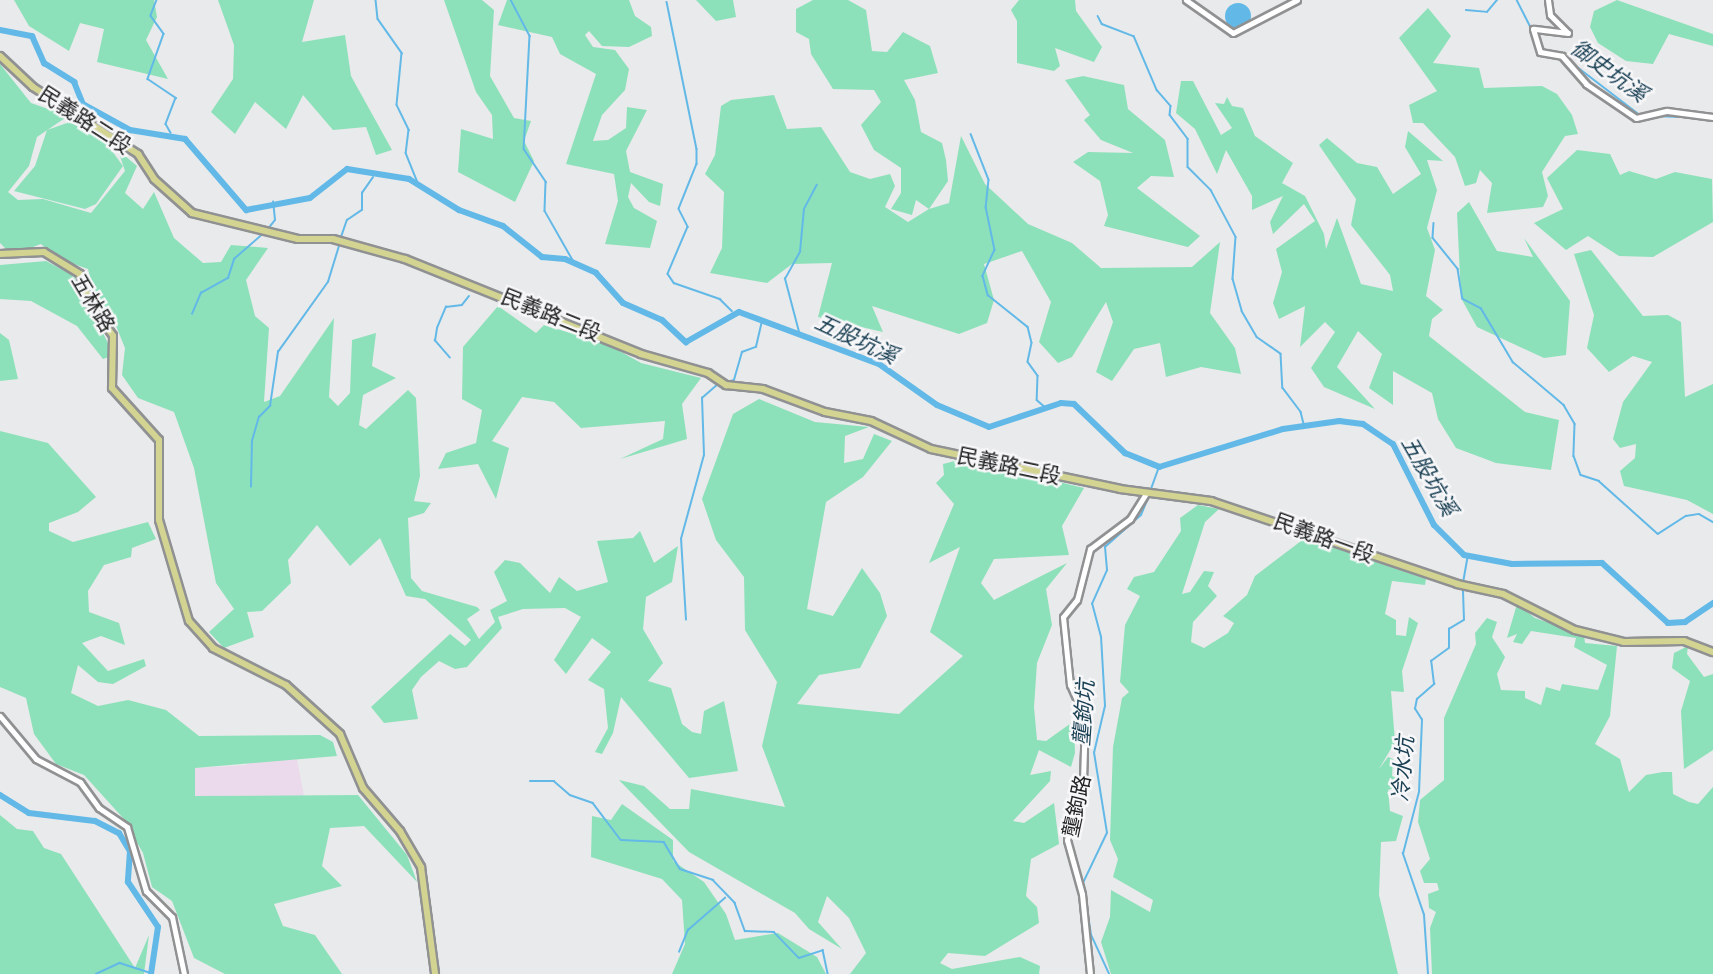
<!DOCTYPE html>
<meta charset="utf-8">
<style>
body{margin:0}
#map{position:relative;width:1713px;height:974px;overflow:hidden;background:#e9eaeb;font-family:Inter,"Noto Sans TC",sans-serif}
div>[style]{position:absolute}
.commercial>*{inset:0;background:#ebdaeb}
.green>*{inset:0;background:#8de1ba}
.water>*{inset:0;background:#62b9e7}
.round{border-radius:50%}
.stream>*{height:1.5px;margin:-0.75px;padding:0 0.75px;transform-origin:0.75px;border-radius:0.75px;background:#62b9e7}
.river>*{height:6px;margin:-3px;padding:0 3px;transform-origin:3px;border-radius:3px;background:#62b9e7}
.roads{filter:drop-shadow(2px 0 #909192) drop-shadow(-2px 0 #909192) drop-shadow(0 2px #909192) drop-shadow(0 -2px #909192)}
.minor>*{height:5px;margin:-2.5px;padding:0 2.5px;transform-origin:2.5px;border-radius:2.5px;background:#fff}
.major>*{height:6px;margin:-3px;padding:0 3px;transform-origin:3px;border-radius:3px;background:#d3d392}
span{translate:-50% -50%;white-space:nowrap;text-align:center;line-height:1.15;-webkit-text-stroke:5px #f7f7f9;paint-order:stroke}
.street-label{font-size:21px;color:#1f2020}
.water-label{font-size:22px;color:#193f53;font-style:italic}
</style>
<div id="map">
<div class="commercial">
<div style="clip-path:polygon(247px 759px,297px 759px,304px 796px,195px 797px,195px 768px,247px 765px)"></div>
</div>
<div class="green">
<div style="clip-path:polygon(14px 0,154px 0,157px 17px,146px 40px,168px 79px,97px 62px,104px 29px,80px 23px,69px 51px,29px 26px)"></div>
<div style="clip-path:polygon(218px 0,314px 0,302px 42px,345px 35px,351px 76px,392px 150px,376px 155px,366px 127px,333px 130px,303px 95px,286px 129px,255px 102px,235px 134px,211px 112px,233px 79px,234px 45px)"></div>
<div style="clip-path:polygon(444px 0,482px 0,494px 10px,490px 76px,514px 118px,531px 121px,524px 141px,534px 161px,515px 202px,458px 172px,461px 129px,493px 139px,492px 115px,476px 92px)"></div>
<div style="clip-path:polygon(507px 0,629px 0,635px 16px,651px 27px,652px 36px,629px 47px,602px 46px,589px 31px,585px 35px,593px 47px,615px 50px,629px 69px,625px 90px,602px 115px,593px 141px,608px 140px,626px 128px,627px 107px,647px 110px,626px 151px,630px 172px,663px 184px,660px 206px,649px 202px,631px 183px,628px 197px,634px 208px,657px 221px,650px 248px,605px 244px,618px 201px,614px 174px,566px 164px,596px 74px,560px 54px,552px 37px,498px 25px)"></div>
<div style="clip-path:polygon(696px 0,733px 0,736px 17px,716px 21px)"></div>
<div style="clip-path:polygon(813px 0,848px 0,866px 10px,872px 51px,887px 52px,903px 32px,930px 46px,938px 73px,904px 80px,915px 100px,921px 132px,942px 143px,946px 160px,948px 181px,929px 209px,949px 203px,961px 136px,985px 184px,1028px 224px,1072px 243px,1101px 268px,1192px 267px,1220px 242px,1210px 313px,1235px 348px,1241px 374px,1201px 367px,1166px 377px,1160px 343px,1134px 349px,1112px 381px,1096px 372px,1113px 322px,1106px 302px,1072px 357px,1058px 363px,1039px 342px,1051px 302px,1022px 251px,984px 264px,994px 300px,987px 323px,959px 334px,872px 306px,883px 332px,818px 317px,832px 263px,792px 264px,767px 283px,710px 273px,722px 248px,724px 192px,705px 174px,715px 155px,721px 106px,731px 100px,774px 95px,787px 129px,821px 127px,850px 172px,870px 179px,890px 174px,895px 186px,885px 207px,908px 222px,929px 209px,916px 200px,912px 215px,891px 209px,901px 193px,901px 168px,874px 150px,861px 125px,881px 102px,874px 90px,833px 89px,811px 54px,809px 39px,796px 32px,796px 9px)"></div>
<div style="clip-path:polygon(1019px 0,1075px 0,1076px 11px,1102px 47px,1094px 62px,1055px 48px,1060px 66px,1054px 71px,1017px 63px,1017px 21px,1011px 10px)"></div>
<div style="clip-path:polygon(1617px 0,1713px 34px,1713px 46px,1669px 34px,1653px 64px,1626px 61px,1598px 43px,1590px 27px,1594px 11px)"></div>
<div style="clip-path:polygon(1428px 8px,1451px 36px,1433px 63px,1479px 68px,1484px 88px,1542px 86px,1557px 94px,1572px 115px,1578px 134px,1565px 136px,1542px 172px,1548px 196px,1543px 207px,1487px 213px,1492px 183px,1480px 170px,1476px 183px,1465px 186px,1455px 157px,1423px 123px,1413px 123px,1409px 105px,1437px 91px,1399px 38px)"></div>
<div style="clip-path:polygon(0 64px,31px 103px,68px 116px,37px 137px,29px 166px,8px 192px,18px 200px,43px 199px,91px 213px,125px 171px,118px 150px,137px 166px,125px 193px,143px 209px,154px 192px,174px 238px,203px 263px,221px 262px,231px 245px,268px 248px,246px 280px,255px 316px,269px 328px,264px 402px,280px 396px,334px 318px,329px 397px,338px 406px,350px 393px,352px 340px,376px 333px,372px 366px,396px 378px,363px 395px,359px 425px,366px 429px,408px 390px,416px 398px,420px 476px,414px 501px,431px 503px,424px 513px,408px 518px,411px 578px,422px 591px,477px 607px,480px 610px,467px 619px,479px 639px,495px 622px,490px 610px,507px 601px,494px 572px,505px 560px,520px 563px,550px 593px,559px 577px,577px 591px,608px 582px,597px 541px,633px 538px,640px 531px,654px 563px,678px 546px,672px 582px,646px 597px,643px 629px,663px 663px,648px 681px,671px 688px,682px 724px,692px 732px,701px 734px,704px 711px,724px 701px,738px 771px,689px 778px,621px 697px,613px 733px,602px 754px,595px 752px,608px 728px,604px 689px,588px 680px,611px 652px,592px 638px,566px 674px,554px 660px,581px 617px,565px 608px,523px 609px,498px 617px,502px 628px,467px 667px,455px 669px,439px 661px,421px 677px,412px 690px,418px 719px,384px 723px,371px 707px,450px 634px,465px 646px,471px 640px,425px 599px,406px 596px,380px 538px,350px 566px,317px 525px,288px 560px,291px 583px,262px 611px,247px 612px,254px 637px,224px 648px,209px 632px,234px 609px,216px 583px,194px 468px,174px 412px,138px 398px,122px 375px,125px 348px,114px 321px,96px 300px,88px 269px,57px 258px,41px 244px,12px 255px,0 243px)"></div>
<div style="clip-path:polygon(1083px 76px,1124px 85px,1128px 109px,1165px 140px,1174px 177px,1151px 176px,1137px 188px,1200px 236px,1188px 247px,1104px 226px,1108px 215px,1100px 181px,1073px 162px,1088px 152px,1133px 153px,1101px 140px,1084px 120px,1090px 115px,1065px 80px)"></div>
<div style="clip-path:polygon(1181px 81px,1193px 81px,1221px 135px,1232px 128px,1215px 103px,1224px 104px,1227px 97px,1232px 106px,1243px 108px,1255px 136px,1293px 163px,1282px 183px,1305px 196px,1324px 234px,1326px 249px,1337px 218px,1361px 284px,1393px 291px,1390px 275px,1351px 225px,1356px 199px,1319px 145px,1327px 138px,1357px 163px,1377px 167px,1393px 194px,1421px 174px,1405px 147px,1408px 131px,1443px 161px,1427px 160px,1437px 190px,1427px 228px,1435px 250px,1426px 296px,1443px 310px,1432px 319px,1429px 336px,1525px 412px,1559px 420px,1551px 470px,1496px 463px,1456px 448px,1438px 419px,1432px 393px,1393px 371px,1393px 405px,1369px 388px,1382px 354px,1358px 331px,1337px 367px,1375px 409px,1324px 387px,1311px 368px,1335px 332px,1325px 322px,1300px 347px,1305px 306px,1279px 319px,1273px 303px,1282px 272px,1276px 249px,1315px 221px,1304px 204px,1273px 234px,1270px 222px,1283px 196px,1252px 210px,1252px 196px,1226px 150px,1217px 174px,1195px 129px,1176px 113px)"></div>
<div style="clip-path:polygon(70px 122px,106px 143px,123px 166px,96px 204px,85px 209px,14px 191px,35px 166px,47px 130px)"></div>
<div style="clip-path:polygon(1577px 150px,1610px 154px,1620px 175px,1629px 171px,1656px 179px,1675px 172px,1712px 179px,1713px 222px,1653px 257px,1619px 256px,1588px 236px,1566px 250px,1534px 223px,1563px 209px,1547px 178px)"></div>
<div style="clip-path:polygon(1469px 202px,1497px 251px,1533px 257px,1524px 238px,1570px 301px,1566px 355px,1544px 358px,1477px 327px,1461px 298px,1457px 213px)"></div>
<div style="clip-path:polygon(1591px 250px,1643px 316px,1668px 315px,1681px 322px,1685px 397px,1713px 384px,1713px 514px,1687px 500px,1624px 486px,1620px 471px,1635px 458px,1636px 444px,1620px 448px,1613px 439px,1623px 402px,1652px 362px,1633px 356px,1609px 372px,1587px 348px,1594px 315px,1574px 254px)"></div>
<div style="clip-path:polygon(46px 261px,74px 276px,114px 355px,103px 359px,77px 326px,31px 301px,0 299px,0 265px)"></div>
<div style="clip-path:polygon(498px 306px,536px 333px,544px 325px,607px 344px,641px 363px,701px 378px,682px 404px,687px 439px,620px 459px,663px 439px,665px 421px,581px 428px,554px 402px,522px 397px,492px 441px,509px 448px,496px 499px,478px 464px,438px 469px,446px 453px,476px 443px,482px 410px,462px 399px,463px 347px)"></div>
<div style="clip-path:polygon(0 333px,9px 340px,18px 379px,0 381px)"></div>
<div style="clip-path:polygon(759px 399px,815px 422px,869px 427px,845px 436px,844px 463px,863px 459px,874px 434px,892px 441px,863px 477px,826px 502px,807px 609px,833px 616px,862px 568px,880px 593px,887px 616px,860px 668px,819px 675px,797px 704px,899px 714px,963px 656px,930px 632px,960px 547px,929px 563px,954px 504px,936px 483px,944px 475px,943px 464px,963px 459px,1084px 488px,1062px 526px,1069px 555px,994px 559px,981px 583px,994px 600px,1067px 563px,1046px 589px,1052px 625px,1037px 663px,1034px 707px,1037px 740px,1046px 741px,1074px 721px,1075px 753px,1071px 767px,1039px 750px,1030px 775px,1051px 771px,1050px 781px,1013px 821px,1024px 823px,1054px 803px,1059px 844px,1031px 859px,1026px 896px,1037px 907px,1039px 923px,985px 956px,948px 953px,940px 963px,952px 969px,1020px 957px,1040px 966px,1039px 974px,850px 974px,866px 953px,849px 918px,827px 896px,818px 922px,842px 949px,809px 929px,795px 913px,689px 852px,619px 780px,644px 786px,670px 809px,689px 809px,691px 789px,785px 807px,762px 746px,777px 682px,745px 630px,744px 577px,716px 540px,702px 499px,733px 414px)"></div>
<div style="clip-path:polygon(0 431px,48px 443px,96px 497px,78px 512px,49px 523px,49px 531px,73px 542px,148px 522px,156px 539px,132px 548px,131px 557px,104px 565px,88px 591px,89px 612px,119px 623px,125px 645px,101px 636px,82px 643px,108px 671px,144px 659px,146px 666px,113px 684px,98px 682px,78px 665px,71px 693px,98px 706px,128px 700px,166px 710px,199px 736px,320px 735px,333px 742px,337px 756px,195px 768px,195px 796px,358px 795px,407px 855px,417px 882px,364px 826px,330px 828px,322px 866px,342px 886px,274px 904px,283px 926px,315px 935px,342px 974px,225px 974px,194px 958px,172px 901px,152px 887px,143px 853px,123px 818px,84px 775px,56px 764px,34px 734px,26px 698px,0 687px)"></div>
<div style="clip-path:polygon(1198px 505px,1219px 509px,1205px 522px,1182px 594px,1190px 592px,1204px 571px,1214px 572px,1208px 586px,1217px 596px,1193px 622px,1191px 642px,1204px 648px,1228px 633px,1234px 623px,1223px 616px,1247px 595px,1255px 576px,1305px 538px,1426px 579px,1425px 585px,1392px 581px,1385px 614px,1396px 620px,1396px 635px,1406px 636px,1409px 617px,1418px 623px,1402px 671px,1404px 692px,1391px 691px,1395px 742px,1379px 769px,1388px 757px,1393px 759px,1392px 776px,1407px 783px,1388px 790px,1390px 811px,1403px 816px,1396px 841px,1381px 842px,1379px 895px,1398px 974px,1111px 974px,1101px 942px,1110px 917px,1111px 890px,1150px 912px,1153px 900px,1113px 877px,1118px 859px,1110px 840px,1113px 747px,1122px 698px,1129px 692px,1120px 682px,1125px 625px,1140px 596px,1127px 589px,1134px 577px,1154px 572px,1181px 531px,1180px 518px)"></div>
<div style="clip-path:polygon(1517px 604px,1535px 618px,1584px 635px,1585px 643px,1617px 646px,1610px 716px,1595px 744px,1620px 759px,1629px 792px,1646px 775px,1663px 772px,1672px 772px,1673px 794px,1689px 802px,1698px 804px,1713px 787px,1713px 974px,1432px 974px,1430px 928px,1436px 912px,1429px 908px,1428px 894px,1439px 890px,1437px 883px,1424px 883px,1420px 871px,1430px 859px,1418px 822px,1420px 800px,1444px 780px,1444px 718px,1476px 644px,1475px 633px,1487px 618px,1497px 622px,1492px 637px,1505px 657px,1497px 674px,1501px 690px,1525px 691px,1525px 698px,1541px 705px,1546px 687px,1560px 691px,1562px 684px,1598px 690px,1607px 665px,1574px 647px,1576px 638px,1531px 631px,1522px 644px,1513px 642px,1517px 634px,1507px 638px)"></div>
<div style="clip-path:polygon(1688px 646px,1687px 654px,1704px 677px,1713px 674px,1713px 750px,1684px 769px,1681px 711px,1690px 681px,1672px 668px,1674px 653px)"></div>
<div style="clip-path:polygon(622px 804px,673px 840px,673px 861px,704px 882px,726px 914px,735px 940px,778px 933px,817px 957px,826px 974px,672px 974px,685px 944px,682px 900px,662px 879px,591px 857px,592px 816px,611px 820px)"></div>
<div style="clip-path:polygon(0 815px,17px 829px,33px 831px,44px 848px,61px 854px,135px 968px,149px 935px,144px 974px,0 974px)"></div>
</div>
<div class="water">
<div class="round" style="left:1225px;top:3px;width:26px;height:26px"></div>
</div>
<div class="stream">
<div style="left:157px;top:0;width:17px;rotate:111deg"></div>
<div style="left:151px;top:16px;width:22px;rotate:54deg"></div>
<div style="left:164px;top:34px;width:48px;rotate:109.6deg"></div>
<div style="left:148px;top:79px;width:34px;rotate:34deg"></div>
<div style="left:176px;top:98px;width:28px;rotate:111deg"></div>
<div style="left:166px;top:124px;width:10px;rotate:61deg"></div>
<div style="left:376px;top:0;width:19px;rotate:84deg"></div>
<div style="left:378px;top:19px;width:42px;rotate:54.8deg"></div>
<div style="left:402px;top:53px;width:52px;rotate:95.5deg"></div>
<div style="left:397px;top:105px;width:28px;rotate:64deg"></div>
<div style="left:409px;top:130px;width:23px;rotate:97deg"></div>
<div style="left:406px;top:153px;width:31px;rotate:68deg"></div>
<div style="left:511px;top:0;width:41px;rotate:62.2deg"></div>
<div style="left:530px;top:36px;width:113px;rotate:93deg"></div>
<div style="left:524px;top:149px;width:40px;rotate:56deg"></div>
<div style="left:546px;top:182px;width:29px;rotate:92deg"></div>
<div style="left:545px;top:211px;width:59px;rotate:60.4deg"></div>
<div style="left:1517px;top:0;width:31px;rotate:63deg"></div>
<div style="left:667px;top:2px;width:150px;rotate:78.5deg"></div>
<div style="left:697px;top:149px;width:15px;rotate:90deg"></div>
<div style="left:697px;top:164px;width:48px;rotate:111.8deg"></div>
<div style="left:679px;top:209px;width:20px;rotate:63deg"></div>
<div style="left:688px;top:227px;width:51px;rotate:113.1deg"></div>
<div style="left:668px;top:274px;width:11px;rotate:56deg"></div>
<div style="left:674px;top:283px;width:49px;rotate:19.2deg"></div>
<div style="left:720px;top:299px;width:17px;rotate:45deg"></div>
<div style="left:1466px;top:10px;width:21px;rotate:5deg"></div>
<div style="left:1487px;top:12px;width:16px;rotate:-50deg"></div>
<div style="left:1098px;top:16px;width:9px;rotate:63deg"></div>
<div style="left:1102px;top:24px;width:34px;rotate:21deg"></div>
<div style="left:1134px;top:36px;width:59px;rotate:66.9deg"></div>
<div style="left:1157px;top:90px;width:21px;rotate:49deg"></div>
<div style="left:1171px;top:106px;width:9px;rotate:96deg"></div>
<div style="left:1170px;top:115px;width:30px;rotate:53deg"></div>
<div style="left:1188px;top:139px;width:28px;rotate:90deg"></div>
<div style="left:1188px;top:167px;width:33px;rotate:45deg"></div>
<div style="left:1211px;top:190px;width:53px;rotate:62deg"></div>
<div style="left:1236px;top:237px;width:42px;rotate:94.1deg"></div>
<div style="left:1233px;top:279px;width:33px;rotate:74deg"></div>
<div style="left:1242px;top:311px;width:30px;rotate:60deg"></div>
<div style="left:1257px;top:337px;width:29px;rotate:35deg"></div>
<div style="left:1281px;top:354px;width:34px;rotate:87deg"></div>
<div style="left:1283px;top:388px;width:30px;rotate:53deg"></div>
<div style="left:1301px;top:412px;width:16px;rotate:76deg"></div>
<div style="left:1546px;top:51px;width:15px;rotate:11deg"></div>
<div style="left:1567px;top:59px;width:92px;rotate:37.5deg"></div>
<div style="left:1654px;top:116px;width:54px;rotate:2.1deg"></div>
<div style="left:971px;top:134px;width:49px;rotate:68.6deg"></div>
<div style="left:989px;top:180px;width:27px;rotate:96deg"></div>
<div style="left:986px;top:207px;width:44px;rotate:78.2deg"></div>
<div style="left:995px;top:250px;width:29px;rotate:115deg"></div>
<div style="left:983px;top:276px;width:20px;rotate:75deg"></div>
<div style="left:988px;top:295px;width:51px;rotate:38.7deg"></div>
<div style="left:1028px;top:327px;width:16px;rotate:76deg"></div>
<div style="left:1032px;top:343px;width:19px;rotate:102deg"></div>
<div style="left:1028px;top:362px;width:17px;rotate:54deg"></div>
<div style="left:1038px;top:376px;width:24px;rotate:92deg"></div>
<div style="left:1037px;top:400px;width:11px;rotate:41deg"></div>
<div style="left:1434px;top:223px;width:15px;rotate:94deg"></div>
<div style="left:1433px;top:238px;width:40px;rotate:51deg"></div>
<div style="left:1458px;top:269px;width:30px;rotate:81deg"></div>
<div style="left:1463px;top:299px;width:20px;rotate:27deg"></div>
<div style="left:1481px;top:308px;width:63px;rotate:59.3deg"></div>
<div style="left:1513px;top:362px;width:67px;rotate:40.1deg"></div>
<div style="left:1564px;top:405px;width:22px;rotate:60deg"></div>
<div style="left:1575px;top:424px;width:32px;rotate:92deg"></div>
<div style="left:1574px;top:456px;width:20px;rotate:70deg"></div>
<div style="left:1581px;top:475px;width:19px;rotate:18deg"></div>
<div style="left:1599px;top:481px;width:79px;rotate:41.9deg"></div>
<div style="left:1658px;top:534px;width:33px;rotate:-33deg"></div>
<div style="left:1686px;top:516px;width:13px;rotate:-9deg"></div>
<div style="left:1699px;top:514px;width:16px;rotate:30deg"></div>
<div style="left:268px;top:229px;width:11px;rotate:-52deg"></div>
<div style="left:275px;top:220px;width:18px;rotate:-96deg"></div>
<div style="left:340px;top:240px;width:21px;rotate:-71deg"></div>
<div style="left:347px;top:220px;width:18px;rotate:-34deg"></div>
<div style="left:362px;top:210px;width:17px;rotate:-90deg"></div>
<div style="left:362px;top:193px;width:19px;rotate:-55deg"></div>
<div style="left:192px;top:314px;width:23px;rotate:-67deg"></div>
<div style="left:201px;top:293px;width:31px;rotate:-29deg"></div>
<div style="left:228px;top:278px;width:20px;rotate:-72deg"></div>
<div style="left:234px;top:259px;width:40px;rotate:-41deg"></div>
<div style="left:799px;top:332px;width:55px;rotate:-104.8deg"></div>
<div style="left:785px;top:279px;width:31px;rotate:-61deg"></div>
<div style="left:800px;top:252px;width:43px;rotate:-84.7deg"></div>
<div style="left:804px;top:209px;width:27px;rotate:-62deg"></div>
<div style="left:450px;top:358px;width:23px;rotate:-131deg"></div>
<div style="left:435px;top:341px;width:13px;rotate:-81deg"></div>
<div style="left:437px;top:328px;width:23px;rotate:-67deg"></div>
<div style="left:446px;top:307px;width:16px;rotate:-7deg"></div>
<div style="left:462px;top:305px;width:11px;rotate:-52deg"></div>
<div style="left:727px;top:382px;width:7px;rotate:-16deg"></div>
<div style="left:734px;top:380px;width:29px;rotate:-74deg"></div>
<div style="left:742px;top:352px;width:15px;rotate:-20deg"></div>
<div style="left:756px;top:347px;width:26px;rotate:-77deg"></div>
<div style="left:251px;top:487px;width:46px;rotate:-88.8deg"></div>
<div style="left:252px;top:441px;width:25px;rotate:-74deg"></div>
<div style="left:259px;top:417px;width:16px;rotate:-45deg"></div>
<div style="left:270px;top:406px;width:55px;rotate:-81.6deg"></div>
<div style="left:278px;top:352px;width:86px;rotate:-54.5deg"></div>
<div style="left:328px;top:282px;width:39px;rotate:-73deg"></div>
<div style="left:1151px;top:489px;width:23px;rotate:-70deg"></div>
<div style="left:1463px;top:583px;width:28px;rotate:-80deg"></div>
<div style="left:686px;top:620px;width:81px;rotate:-93.5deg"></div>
<div style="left:681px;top:539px;width:87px;rotate:-74.7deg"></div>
<div style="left:704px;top:455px;width:57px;rotate:-92deg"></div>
<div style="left:702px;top:398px;width:23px;rotate:-41deg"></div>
<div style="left:530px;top:781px;width:24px"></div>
<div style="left:554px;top:781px;width:21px;rotate:41deg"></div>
<div style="left:570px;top:795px;width:24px;rotate:19deg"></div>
<div style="left:593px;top:803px;width:46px;rotate:52.9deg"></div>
<div style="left:621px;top:840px;width:43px;rotate:2.7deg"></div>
<div style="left:664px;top:842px;width:31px;rotate:59deg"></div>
<div style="left:680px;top:869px;width:35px;rotate:18deg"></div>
<div style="left:713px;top:880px;width:32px;rotate:46deg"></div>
<div style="left:735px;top:903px;width:30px;rotate:70deg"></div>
<div style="left:745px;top:931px;width:29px;rotate:2deg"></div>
<div style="left:774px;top:932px;width:36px;rotate:46deg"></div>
<div style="left:799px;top:958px;width:25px;rotate:-18deg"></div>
<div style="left:823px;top:950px;width:25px;rotate:78deg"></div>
<div style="left:679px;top:952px;width:24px;rotate:-68deg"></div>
<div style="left:688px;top:930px;width:49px;rotate:-40.9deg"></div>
<div style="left:96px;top:974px;width:26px;rotate:-25deg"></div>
<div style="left:120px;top:963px;width:32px;rotate:18deg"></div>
<div style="left:1109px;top:974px;width:43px;rotate:-114.8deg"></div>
<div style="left:1091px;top:935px;width:53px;rotate:-98.7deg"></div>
<div style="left:1083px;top:883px;width:55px;rotate:-64.4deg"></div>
<div style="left:1107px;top:833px;width:81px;rotate:-99.2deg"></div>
<div style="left:1094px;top:753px;width:48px;rotate:-76.8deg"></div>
<div style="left:1105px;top:706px;width:69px;rotate:-93.3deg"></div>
<div style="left:1101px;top:637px;width:34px;rotate:-105deg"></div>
<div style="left:1092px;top:604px;width:37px;rotate:-66deg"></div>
<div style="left:1107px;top:570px;width:23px;rotate:-95deg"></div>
<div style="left:1105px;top:547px;width:48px;rotate:-41.6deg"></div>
<div style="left:1141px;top:515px;width:23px;rotate:-67deg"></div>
<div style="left:1428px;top:974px;width:59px;rotate:-93.9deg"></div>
<div style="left:1424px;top:915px;width:65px;rotate:-109deg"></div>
<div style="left:1403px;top:854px;width:64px;rotate:-75.5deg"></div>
<div style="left:1419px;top:792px;width:72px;rotate:-87.6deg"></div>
<div style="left:1422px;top:720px;width:13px;rotate:-122deg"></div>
<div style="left:1415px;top:709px;width:10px;rotate:-79deg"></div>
<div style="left:1417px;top:699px;width:23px;rotate:-41deg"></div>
<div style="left:1434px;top:684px;width:23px;rotate:-97deg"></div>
<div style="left:1431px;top:661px;width:22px;rotate:-36deg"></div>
<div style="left:1449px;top:648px;width:19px;rotate:-90deg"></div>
<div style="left:1449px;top:629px;width:17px;rotate:-31deg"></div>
<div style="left:1464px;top:620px;width:33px;rotate:-92deg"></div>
</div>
<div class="river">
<div style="left:0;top:30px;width:33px;rotate:11deg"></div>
<div style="left:32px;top:36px;width:30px;rotate:66deg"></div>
<div style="left:44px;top:63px;width:36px;rotate:32deg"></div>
<div style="left:74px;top:82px;width:24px;rotate:68deg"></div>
<div style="left:83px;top:104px;width:54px;rotate:29deg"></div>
<div style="left:130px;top:130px;width:56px;rotate:9.3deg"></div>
<div style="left:185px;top:139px;width:94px;rotate:49.3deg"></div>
<div style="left:246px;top:210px;width:65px;rotate:-10.6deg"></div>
<div style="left:310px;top:198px;width:47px;rotate:-38.1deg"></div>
<div style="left:347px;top:169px;width:63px;rotate:9.2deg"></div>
<div style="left:409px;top:179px;width:59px;rotate:31.8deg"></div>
<div style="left:459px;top:210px;width:47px;rotate:20deg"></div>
<div style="left:503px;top:226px;width:50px;rotate:38.5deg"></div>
<div style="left:542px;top:257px;width:23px;rotate:5deg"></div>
<div style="left:565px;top:259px;width:34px;rotate:24deg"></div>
<div style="left:596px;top:273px;width:40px;rotate:48deg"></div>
<div style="left:623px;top:303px;width:43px;rotate:23.6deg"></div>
<div style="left:662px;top:320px;width:33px;rotate:43deg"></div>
<div style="left:686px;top:342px;width:61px;rotate:-29.5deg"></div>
<div style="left:739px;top:312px;width:149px;rotate:20.4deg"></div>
<div style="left:879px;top:364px;width:71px;rotate:35.3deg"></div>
<div style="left:937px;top:405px;width:56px;rotate:22.9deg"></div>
<div style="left:989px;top:427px;width:76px;rotate:-18.4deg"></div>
<div style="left:1061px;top:403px;width:13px;rotate:4deg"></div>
<div style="left:1074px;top:404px;width:71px;rotate:43.9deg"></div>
<div style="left:1125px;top:453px;width:37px;rotate:22deg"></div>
<div style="left:1159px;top:467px;width:130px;rotate:-17deg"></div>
<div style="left:1283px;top:429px;width:57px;rotate:-8.1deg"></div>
<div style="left:1339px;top:421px;width:24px;rotate:7deg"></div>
<div style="left:1363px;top:424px;width:36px;rotate:34deg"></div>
<div style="left:1393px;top:444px;width:91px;rotate:63.2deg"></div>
<div style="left:1434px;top:525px;width:42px;rotate:45deg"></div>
<div style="left:1464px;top:555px;width:49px;rotate:10.6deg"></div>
<div style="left:1512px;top:564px;width:90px;rotate:-0.6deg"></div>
<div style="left:1602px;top:563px;width:89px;rotate:42.3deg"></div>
<div style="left:1668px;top:623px;width:17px;rotate:-3deg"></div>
<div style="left:1685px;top:622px;width:34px;rotate:-34deg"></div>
<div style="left:0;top:795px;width:34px;rotate:32deg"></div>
<div style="left:29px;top:813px;width:66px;rotate:6.9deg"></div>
<div style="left:95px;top:821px;width:27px;rotate:27deg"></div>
<div style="left:119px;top:833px;width:21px;rotate:59deg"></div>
<div style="left:130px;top:851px;width:31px;rotate:94deg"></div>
<div style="left:128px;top:882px;width:54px;rotate:56.3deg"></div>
<div style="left:158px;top:927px;width:48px;rotate:98.5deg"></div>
</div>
<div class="roads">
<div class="minor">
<div style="left:1186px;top:0;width:57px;rotate:35.1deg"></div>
<div style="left:1233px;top:33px;width:72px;rotate:-27.3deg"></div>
<div style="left:1548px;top:0;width:15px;rotate:82deg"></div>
<div style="left:1550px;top:15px;width:25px;rotate:45deg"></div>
<div style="left:1568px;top:33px;width:35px;rotate:-173deg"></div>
<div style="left:1533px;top:29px;width:24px;rotate:73deg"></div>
<div style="left:1540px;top:52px;width:22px;rotate:10deg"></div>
<div style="left:1562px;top:56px;width:37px;rotate:49deg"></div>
<div style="left:1586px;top:84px;width:60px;rotate:34.2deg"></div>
<div style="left:1636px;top:118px;width:32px;rotate:-13deg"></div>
<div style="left:1667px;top:111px;width:46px;rotate:7.4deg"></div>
<div style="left:0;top:716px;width:56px;rotate:50.1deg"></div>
<div style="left:36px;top:759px;width:50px;rotate:27.6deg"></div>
<div style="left:80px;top:782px;width:32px;rotate:54deg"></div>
<div style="left:99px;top:808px;width:34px;rotate:34deg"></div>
<div style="left:127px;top:827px;width:67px;rotate:73.5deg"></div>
<div style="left:146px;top:891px;width:37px;rotate:45deg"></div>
<div style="left:172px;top:917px;width:58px;rotate:78.1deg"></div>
<div style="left:1090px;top:974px;width:80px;rotate:-95.7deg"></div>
<div style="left:1082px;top:894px;width:56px;rotate:-105.5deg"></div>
<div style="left:1067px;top:840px;width:61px;rotate:-74.8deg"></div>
<div style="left:1083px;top:781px;width:63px;rotate:-88.2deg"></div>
<div style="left:1085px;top:718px;width:36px;rotate:-114deg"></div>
<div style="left:1070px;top:685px;width:68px;rotate:-95.9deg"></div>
<div style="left:1063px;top:617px;width:22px;rotate:-51deg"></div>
<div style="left:1077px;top:600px;width:53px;rotate:-75.7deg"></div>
<div style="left:1090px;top:549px;width:50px;rotate:-36.9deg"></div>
<div style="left:1130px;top:519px;width:31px;rotate:-58deg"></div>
</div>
<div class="major">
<div style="left:0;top:56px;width:45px;rotate:43.2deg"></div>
<div style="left:33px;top:87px;width:125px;rotate:32.5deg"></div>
<div style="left:138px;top:154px;width:30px;rotate:57deg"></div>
<div style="left:154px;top:179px;width:51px;rotate:41.8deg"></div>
<div style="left:192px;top:213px;width:109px;rotate:13.8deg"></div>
<div style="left:298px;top:239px;width:35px"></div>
<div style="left:333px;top:239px;width:75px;rotate:15.5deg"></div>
<div style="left:405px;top:259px;width:254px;rotate:21.9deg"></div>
<div style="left:641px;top:354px;width:70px;rotate:15.8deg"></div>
<div style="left:708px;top:373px;width:22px;rotate:34deg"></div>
<div style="left:726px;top:385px;width:37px;rotate:6deg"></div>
<div style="left:763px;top:389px;width:66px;rotate:20.4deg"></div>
<div style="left:825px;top:412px;width:47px;rotate:11.1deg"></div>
<div style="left:871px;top:421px;width:66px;rotate:25deg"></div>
<div style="left:931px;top:449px;width:193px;rotate:11.9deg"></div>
<div style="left:1120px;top:489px;width:92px;rotate:7.5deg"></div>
<div style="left:1211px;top:501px;width:260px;rotate:18.6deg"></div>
<div style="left:1457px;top:584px;width:47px;rotate:12.3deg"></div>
<div style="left:1503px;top:594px;width:80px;rotate:26.6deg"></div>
<div style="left:1575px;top:630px;width:50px;rotate:13.8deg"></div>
<div style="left:1624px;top:642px;width:60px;rotate:-1deg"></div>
<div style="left:1684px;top:641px;width:31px;rotate:21deg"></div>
<div style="left:0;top:254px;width:44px;rotate:-2.6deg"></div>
<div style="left:44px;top:252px;width:42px;rotate:31.4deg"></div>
<div style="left:80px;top:274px;width:32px;rotate:72deg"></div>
<div style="left:90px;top:304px;width:39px;rotate:54deg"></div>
<div style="left:113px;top:336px;width:52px;rotate:91.1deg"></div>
<div style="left:112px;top:388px;width:70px;rotate:47.9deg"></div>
<div style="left:159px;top:440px;width:80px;rotate:90deg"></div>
<div style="left:159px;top:520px;width:105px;rotate:73.5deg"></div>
<div style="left:189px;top:621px;width:36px;rotate:48deg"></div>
<div style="left:213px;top:648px;width:82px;rotate:26.9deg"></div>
<div style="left:286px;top:685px;width:73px;rotate:42.2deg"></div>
<div style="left:340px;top:734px;width:59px;rotate:66.9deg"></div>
<div style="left:363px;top:788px;width:57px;rotate:49.3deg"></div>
<div style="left:400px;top:831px;width:42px;rotate:59.7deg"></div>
<div style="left:421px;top:867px;width:108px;rotate:82.5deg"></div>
</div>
</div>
<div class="street-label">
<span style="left:85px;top:120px;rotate:33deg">民義路二段</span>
<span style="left:93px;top:303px;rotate:59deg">五林路</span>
<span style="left:551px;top:315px;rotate:22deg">民義路二段</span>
<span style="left:1009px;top:466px;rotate:12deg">民義路二段</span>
<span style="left:1324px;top:538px;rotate:20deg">民義路一段</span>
<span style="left:1077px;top:806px;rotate:-78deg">壟鉤路</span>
</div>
<div class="water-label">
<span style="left:1609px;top:71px;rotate:36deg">御史坑溪</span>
<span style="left:856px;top:339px;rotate:25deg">五股坑溪</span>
<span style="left:1429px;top:476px;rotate:60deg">五股坑溪</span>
<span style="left:1084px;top:713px;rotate:-86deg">壟鉤坑</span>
<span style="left:1403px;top:769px;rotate:-85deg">冷水坑</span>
</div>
</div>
